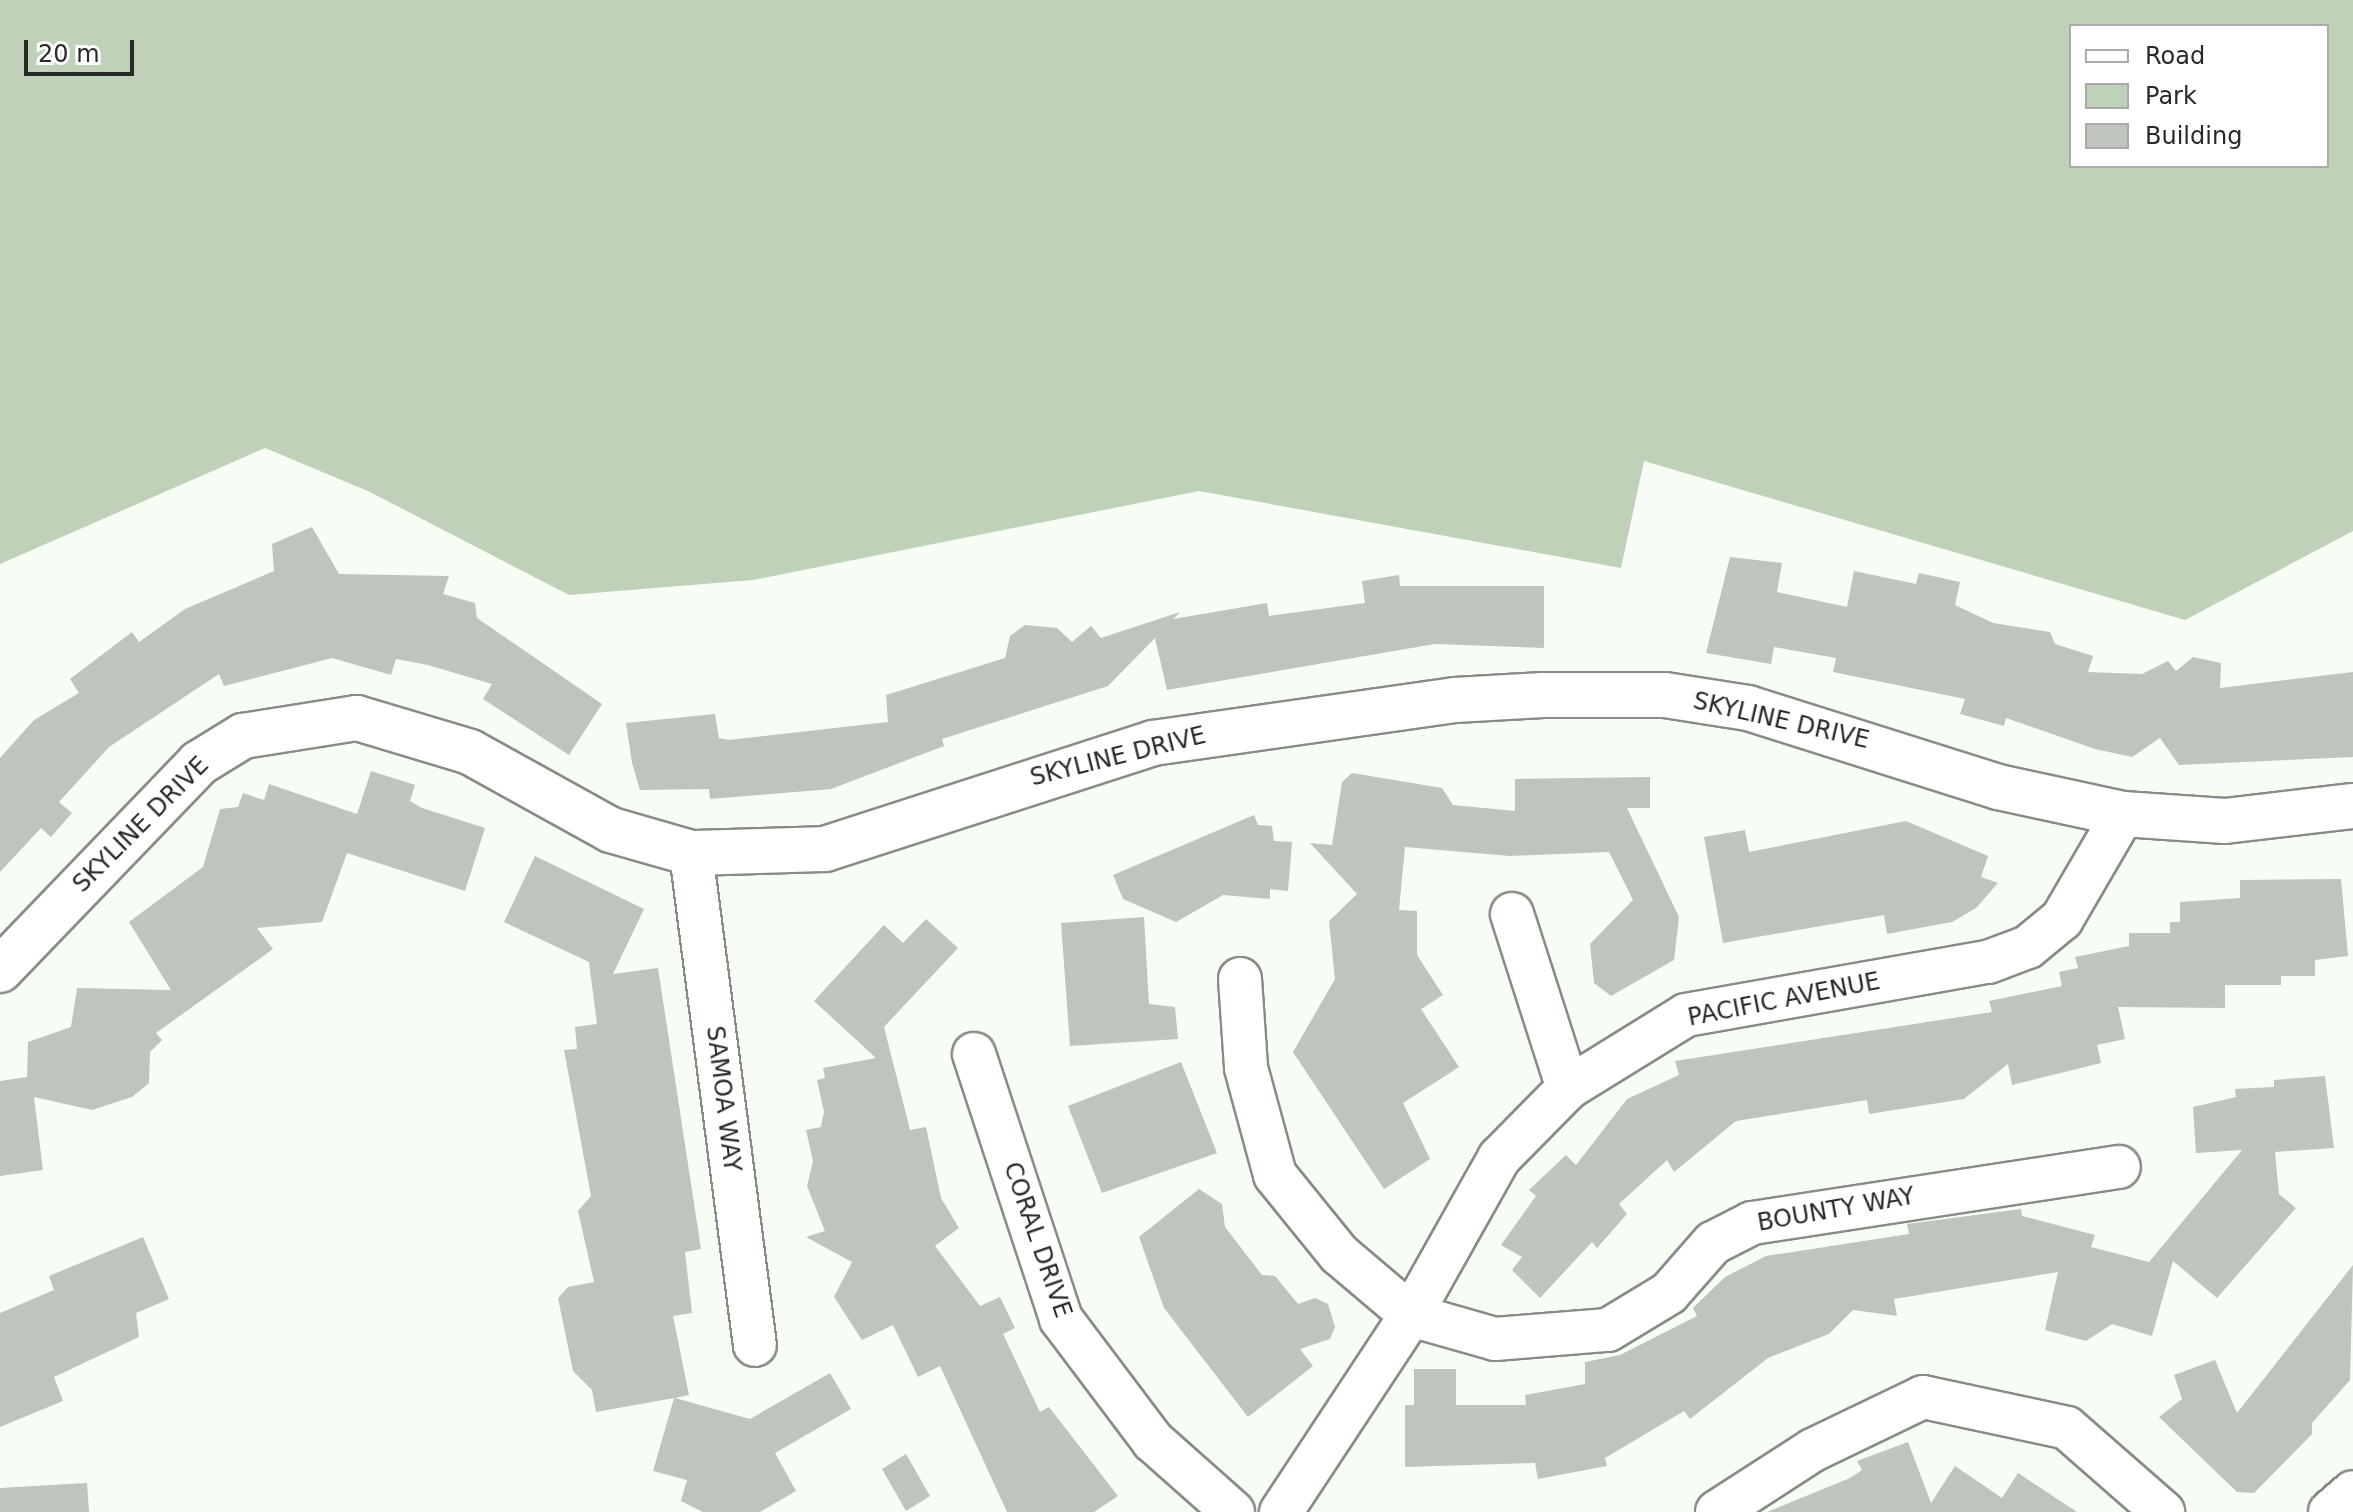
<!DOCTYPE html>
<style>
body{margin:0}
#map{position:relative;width:2353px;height:1512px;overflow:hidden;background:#f7fdf5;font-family:"DejaVu Sans",sans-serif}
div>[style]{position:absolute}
.green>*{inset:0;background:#c0d1ba}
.building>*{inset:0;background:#bfc4bd}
.roads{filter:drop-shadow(2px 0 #878d85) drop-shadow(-2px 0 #878d85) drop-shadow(0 2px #878d85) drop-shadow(0 -2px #878d85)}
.minor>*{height:42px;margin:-21px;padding:0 21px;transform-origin:21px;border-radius:21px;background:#fff}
.tertiary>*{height:44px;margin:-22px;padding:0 22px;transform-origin:22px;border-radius:22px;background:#fff}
span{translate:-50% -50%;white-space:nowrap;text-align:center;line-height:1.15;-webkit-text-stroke:6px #fff;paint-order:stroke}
.street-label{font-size:24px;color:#282a27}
.legend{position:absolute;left:2069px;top:24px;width:260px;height:144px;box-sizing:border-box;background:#fff;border:2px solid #a9aaa9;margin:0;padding:10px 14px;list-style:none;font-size:24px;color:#282a27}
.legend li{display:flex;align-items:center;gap:16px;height:40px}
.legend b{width:40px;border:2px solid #a9aaa9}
.scale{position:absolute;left:24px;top:40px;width:110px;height:36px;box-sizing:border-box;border:4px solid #282a27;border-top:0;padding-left:10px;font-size:24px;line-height:28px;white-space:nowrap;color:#282a27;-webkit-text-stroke:6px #fff;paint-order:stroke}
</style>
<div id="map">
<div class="green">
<div style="clip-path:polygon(evenodd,0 0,2353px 0,2353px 531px,2185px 620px,1644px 461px,1621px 568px,1199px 491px,753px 580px,569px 595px,370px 492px,265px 448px,0 564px,0 0,2327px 26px,2327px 166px,2071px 166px,2071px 26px,2327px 26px)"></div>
</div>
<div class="building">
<div style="clip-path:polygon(312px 527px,339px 574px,449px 576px,443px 594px,475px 603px,477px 618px,602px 704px,569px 755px,483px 699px,492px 684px,428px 665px,396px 659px,391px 675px,332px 658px,224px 686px,219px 674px,109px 747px,59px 802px,72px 813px,51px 837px,41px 828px,0 872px,0 758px,34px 720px,79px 693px,70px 679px,132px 632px,139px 642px,185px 609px,274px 571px,272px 544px)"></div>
<div style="clip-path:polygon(1730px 557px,1782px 563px,1777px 592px,1847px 607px,1854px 571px,1916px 584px,1919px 573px,1960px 582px,1955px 605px,1993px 623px,2050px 632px,2055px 644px,2093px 656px,2088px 672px,2142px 674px,2168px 661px,2176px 671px,2193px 657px,2221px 663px,2220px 688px,2353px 672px,2353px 757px,2179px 765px,2160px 738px,2132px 757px,2095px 749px,2006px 718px,2004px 726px,1960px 714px,1965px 699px,1833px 672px,1836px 658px,1774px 647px,1771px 664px,1706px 653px)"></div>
<div style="clip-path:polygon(1399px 575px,1400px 586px,1544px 586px,1544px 648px,1435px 644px,1167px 690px,1155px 638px,1108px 686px,942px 739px,944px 746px,831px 789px,710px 799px,709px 789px,640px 790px,632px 763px,626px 723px,715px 714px,719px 738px,729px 740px,888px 722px,886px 695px,1005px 658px,1010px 636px,1025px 625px,1057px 628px,1072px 642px,1091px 626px,1101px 638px,1180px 612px,1173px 619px,1267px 603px,1269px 616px,1365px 603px,1362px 581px)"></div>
<div style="clip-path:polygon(371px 771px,415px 785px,410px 801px,422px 808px,485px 828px,465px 891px,347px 853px,322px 922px,257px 928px,273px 949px,156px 1033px,162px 1040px,150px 1052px,149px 1083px,132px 1097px,92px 1110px,34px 1097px,43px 1170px,0 1176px,0 1081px,27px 1077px,28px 1042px,71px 1027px,77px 988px,171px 990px,129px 922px,203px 867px,220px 809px,238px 807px,243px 793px,264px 800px,269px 784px,357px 814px)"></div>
<div style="clip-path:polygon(1352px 773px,1442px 788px,1453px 805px,1515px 811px,1515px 779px,1650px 777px,1650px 808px,1627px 808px,1679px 917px,1674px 960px,1611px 996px,1594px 983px,1590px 944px,1633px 900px,1609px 852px,1510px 856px,1405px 847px,1399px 910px,1417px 911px,1417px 955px,1443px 995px,1421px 1009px,1459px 1067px,1403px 1103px,1430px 1159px,1384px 1189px,1293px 1052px,1335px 979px,1329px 921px,1357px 894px,1310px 843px,1332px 845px,1342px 782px)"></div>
<div style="clip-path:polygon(1254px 815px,1258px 825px,1272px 826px,1274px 841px,1292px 842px,1288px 891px,1270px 889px,1270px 899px,1223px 895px,1176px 922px,1123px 899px,1113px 875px)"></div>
<div style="clip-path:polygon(1906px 821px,1988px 856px,1981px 877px,1998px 883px,1976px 908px,1952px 922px,1887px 934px,1884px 915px,1723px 943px,1704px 837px,1745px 830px,1749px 852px)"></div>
<div style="clip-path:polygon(535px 856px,644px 909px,613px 974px,658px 968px,701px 1249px,685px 1252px,692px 1313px,673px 1316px,689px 1395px,675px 1398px,750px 1419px,830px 1373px,851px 1409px,775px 1453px,796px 1491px,760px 1512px,703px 1512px,681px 1501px,687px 1480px,653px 1471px,674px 1398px,596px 1412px,592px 1390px,573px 1371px,558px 1298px,568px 1287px,594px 1282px,578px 1211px,591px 1196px,564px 1050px,577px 1049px,575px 1027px,597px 1024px,589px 962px,504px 922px)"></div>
<div style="clip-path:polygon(2341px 879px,2348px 956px,2315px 960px,2315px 976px,2281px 976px,2281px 985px,2225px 985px,2225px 1008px,2118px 1007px,2125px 1039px,2097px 1045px,2101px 1063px,2012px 1085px,2008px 1064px,1964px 1099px,1869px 1114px,1867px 1100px,1736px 1121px,1674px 1172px,1667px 1160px,1619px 1204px,1627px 1214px,1597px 1248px,1592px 1242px,1540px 1298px,1512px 1270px,1522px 1257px,1501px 1245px,1536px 1196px,1529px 1190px,1566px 1155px,1576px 1165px,1627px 1099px,1679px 1075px,1675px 1061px,1992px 1012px,1989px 1001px,2062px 986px,2059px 972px,2078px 968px,2075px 957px,2129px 946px,2129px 933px,2170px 933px,2170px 922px,2180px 922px,2180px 902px,2240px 898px,2240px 880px)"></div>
<div style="clip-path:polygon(1144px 917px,1149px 1004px,1175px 1007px,1178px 1039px,1070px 1046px,1061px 923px)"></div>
<div style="clip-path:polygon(926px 919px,958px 948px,884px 1027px,910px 1130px,926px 1127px,941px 1198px,959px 1228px,935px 1246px,980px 1306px,1000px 1297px,1015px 1328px,1003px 1334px,1040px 1412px,1049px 1407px,1118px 1496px,1094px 1512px,1007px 1512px,940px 1366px,918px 1377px,893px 1325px,862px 1340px,834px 1297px,852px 1262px,806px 1237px,825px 1231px,807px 1186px,813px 1161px,806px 1130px,821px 1127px,824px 1112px,817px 1080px,825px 1078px,823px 1068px,876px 1058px,814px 1001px,884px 925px,903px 943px)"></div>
<div style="clip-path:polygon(1181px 1062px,1217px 1153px,1102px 1193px,1068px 1106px)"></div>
<div style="clip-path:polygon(2325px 1076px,2334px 1148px,2275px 1152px,2279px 1194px,2296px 1208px,2217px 1298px,2173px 1261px,2152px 1336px,2112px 1324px,2086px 1341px,2045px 1330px,2058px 1272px,1894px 1299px,1897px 1316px,1853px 1310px,1829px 1334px,1768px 1358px,1690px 1419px,1684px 1411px,1605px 1458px,1607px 1466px,1538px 1479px,1535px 1463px,1405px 1467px,1405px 1405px,1414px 1405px,1414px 1369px,1456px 1369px,1456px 1405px,1526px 1405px,1525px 1395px,1585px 1384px,1585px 1362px,1620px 1355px,1697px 1316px,1693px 1308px,1725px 1277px,1766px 1256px,1909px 1234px,1907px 1224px,2021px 1209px,2022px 1216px,2095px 1235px,2091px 1247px,2149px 1262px,2242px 1150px,2196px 1153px,2193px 1107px,2236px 1097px,2235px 1089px,2274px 1087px,2274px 1080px)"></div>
<div style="clip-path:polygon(1199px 1189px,1222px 1204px,1225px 1227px,1262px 1275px,1275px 1276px,1298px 1304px,1315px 1298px,1328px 1304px,1335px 1327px,1330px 1339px,1300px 1349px,1313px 1366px,1248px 1417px,1164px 1308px,1139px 1237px)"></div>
<div style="clip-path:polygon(143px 1237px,169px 1299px,136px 1313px,139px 1337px,54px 1377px,63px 1401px,0 1427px,0 1313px,54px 1290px,49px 1276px)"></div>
<div style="clip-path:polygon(2353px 1265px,2350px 1380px,2312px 1423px,2312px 1434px,2254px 1493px,2237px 1492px,2159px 1417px,2182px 1399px,2174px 1375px,2215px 1360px,2237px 1413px)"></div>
<div style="clip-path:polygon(1908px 1442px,1931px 1503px,1955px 1466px,2002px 1498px,2018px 1473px,2077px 1512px,1767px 1512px,1850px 1478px,1862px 1470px,1857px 1461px)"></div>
<div style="clip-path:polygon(906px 1454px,930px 1496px,906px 1511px,882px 1469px)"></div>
<div style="clip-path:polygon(87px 1483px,89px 1512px,0 1512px,0 1488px)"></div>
</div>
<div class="roads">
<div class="minor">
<div style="left:691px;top:853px;width:496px;rotate:82.6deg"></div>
<div style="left:1512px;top:914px;width:183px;rotate:72.2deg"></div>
<div style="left:1240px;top:979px;width:89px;rotate:86.1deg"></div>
<div style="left:1246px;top:1068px;width:111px;rotate:74.8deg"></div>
<div style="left:1275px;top:1175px;width:102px;rotate:51deg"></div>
<div style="left:1339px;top:1254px;width:94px;rotate:40.3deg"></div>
<div style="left:1411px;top:1315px;width:87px;rotate:15.9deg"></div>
<div style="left:1495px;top:1339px;width:113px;rotate:-4.6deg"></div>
<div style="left:1608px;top:1330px;width:71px;rotate:-31.2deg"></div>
<div style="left:1669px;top:1293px;width:67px;rotate:-48.7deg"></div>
<div style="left:1713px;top:1243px;width:44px;rotate:-27.1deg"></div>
<div style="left:1752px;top:1223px;width:371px;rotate:-8.7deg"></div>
<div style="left:974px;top:1054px;width:279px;rotate:71.8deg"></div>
<div style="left:1061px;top:1319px;width:153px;rotate:53deg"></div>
<div style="left:1153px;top:1441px;width:107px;rotate:41.6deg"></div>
<div style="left:1281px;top:1512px;width:236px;rotate:-56.6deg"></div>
<div style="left:1411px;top:1315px;width:180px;rotate:-60.7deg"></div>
<div style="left:1499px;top:1158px;width:98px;rotate:-45.4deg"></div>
<div style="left:1568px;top:1088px;width:139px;rotate:-31.7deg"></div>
<div style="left:1686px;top:1015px;width:307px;rotate:-10deg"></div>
<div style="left:1988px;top:962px;width:43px;rotate:-20.6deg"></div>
<div style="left:2028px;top:947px;width:44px;rotate:-39.5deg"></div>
<div style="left:2062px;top:919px;width:121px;rotate:-59.8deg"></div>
<div style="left:1717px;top:1512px;width:114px;rotate:-32.9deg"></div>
<div style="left:1813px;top:1450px;width:122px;rotate:-25.7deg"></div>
<div style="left:1923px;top:1397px;width:147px;rotate:12.1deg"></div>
<div style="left:2067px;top:1428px;width:128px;rotate:41.2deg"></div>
<div style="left:2330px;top:1512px;width:30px;rotate:-41deg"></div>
</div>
<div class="tertiary">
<div style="left:0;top:970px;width:287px;rotate:-46.1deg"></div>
<div style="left:199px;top:763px;width:52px;rotate:-31.5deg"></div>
<div style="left:243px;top:736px;width:115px;rotate:-9deg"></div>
<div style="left:357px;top:718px;width:118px;rotate:16.7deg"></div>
<div style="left:470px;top:752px;width:161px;rotate:29deg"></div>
<div style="left:611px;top:830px;width:83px;rotate:16deg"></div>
<div style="left:691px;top:853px;width:134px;rotate:-1.7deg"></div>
<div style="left:825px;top:849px;width:345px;rotate:-17.9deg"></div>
<div style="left:1153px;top:743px;width:305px;rotate:-8.1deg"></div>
<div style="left:1455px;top:700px;width:88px;rotate:-3.3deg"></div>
<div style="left:1543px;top:695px;width:122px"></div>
<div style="left:1665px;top:695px;width:84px;rotate:8.9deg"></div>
<div style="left:1748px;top:708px;width:262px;rotate:17.5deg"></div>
<div style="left:1998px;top:787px;width:128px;rotate:12.2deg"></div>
<div style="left:2123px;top:814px;width:102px;rotate:3.9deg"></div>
<div style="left:2225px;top:821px;width:129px;rotate:-6.7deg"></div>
</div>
</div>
<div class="street-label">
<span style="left:1781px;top:721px;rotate:13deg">SKYLINE DRIVE</span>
<span style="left:1118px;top:757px;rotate:-14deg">SKYLINE DRIVE</span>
<span style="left:141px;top:825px;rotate:-45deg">SKYLINE DRIVE</span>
<span style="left:1784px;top:1000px;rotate:-11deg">PACIFIC AVENUE</span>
<span style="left:723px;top:1099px;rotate:83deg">SAMOA WAY</span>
<span style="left:1836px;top:1210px;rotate:-10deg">BOUNTY WAY</span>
<span style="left:1037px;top:1240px;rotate:71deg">CORAL DRIVE</span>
</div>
<ul class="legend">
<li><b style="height:10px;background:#fff"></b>Road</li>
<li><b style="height:22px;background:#c0d1ba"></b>Park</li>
<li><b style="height:22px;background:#bfc4bd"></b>Building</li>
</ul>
<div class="scale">20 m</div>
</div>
